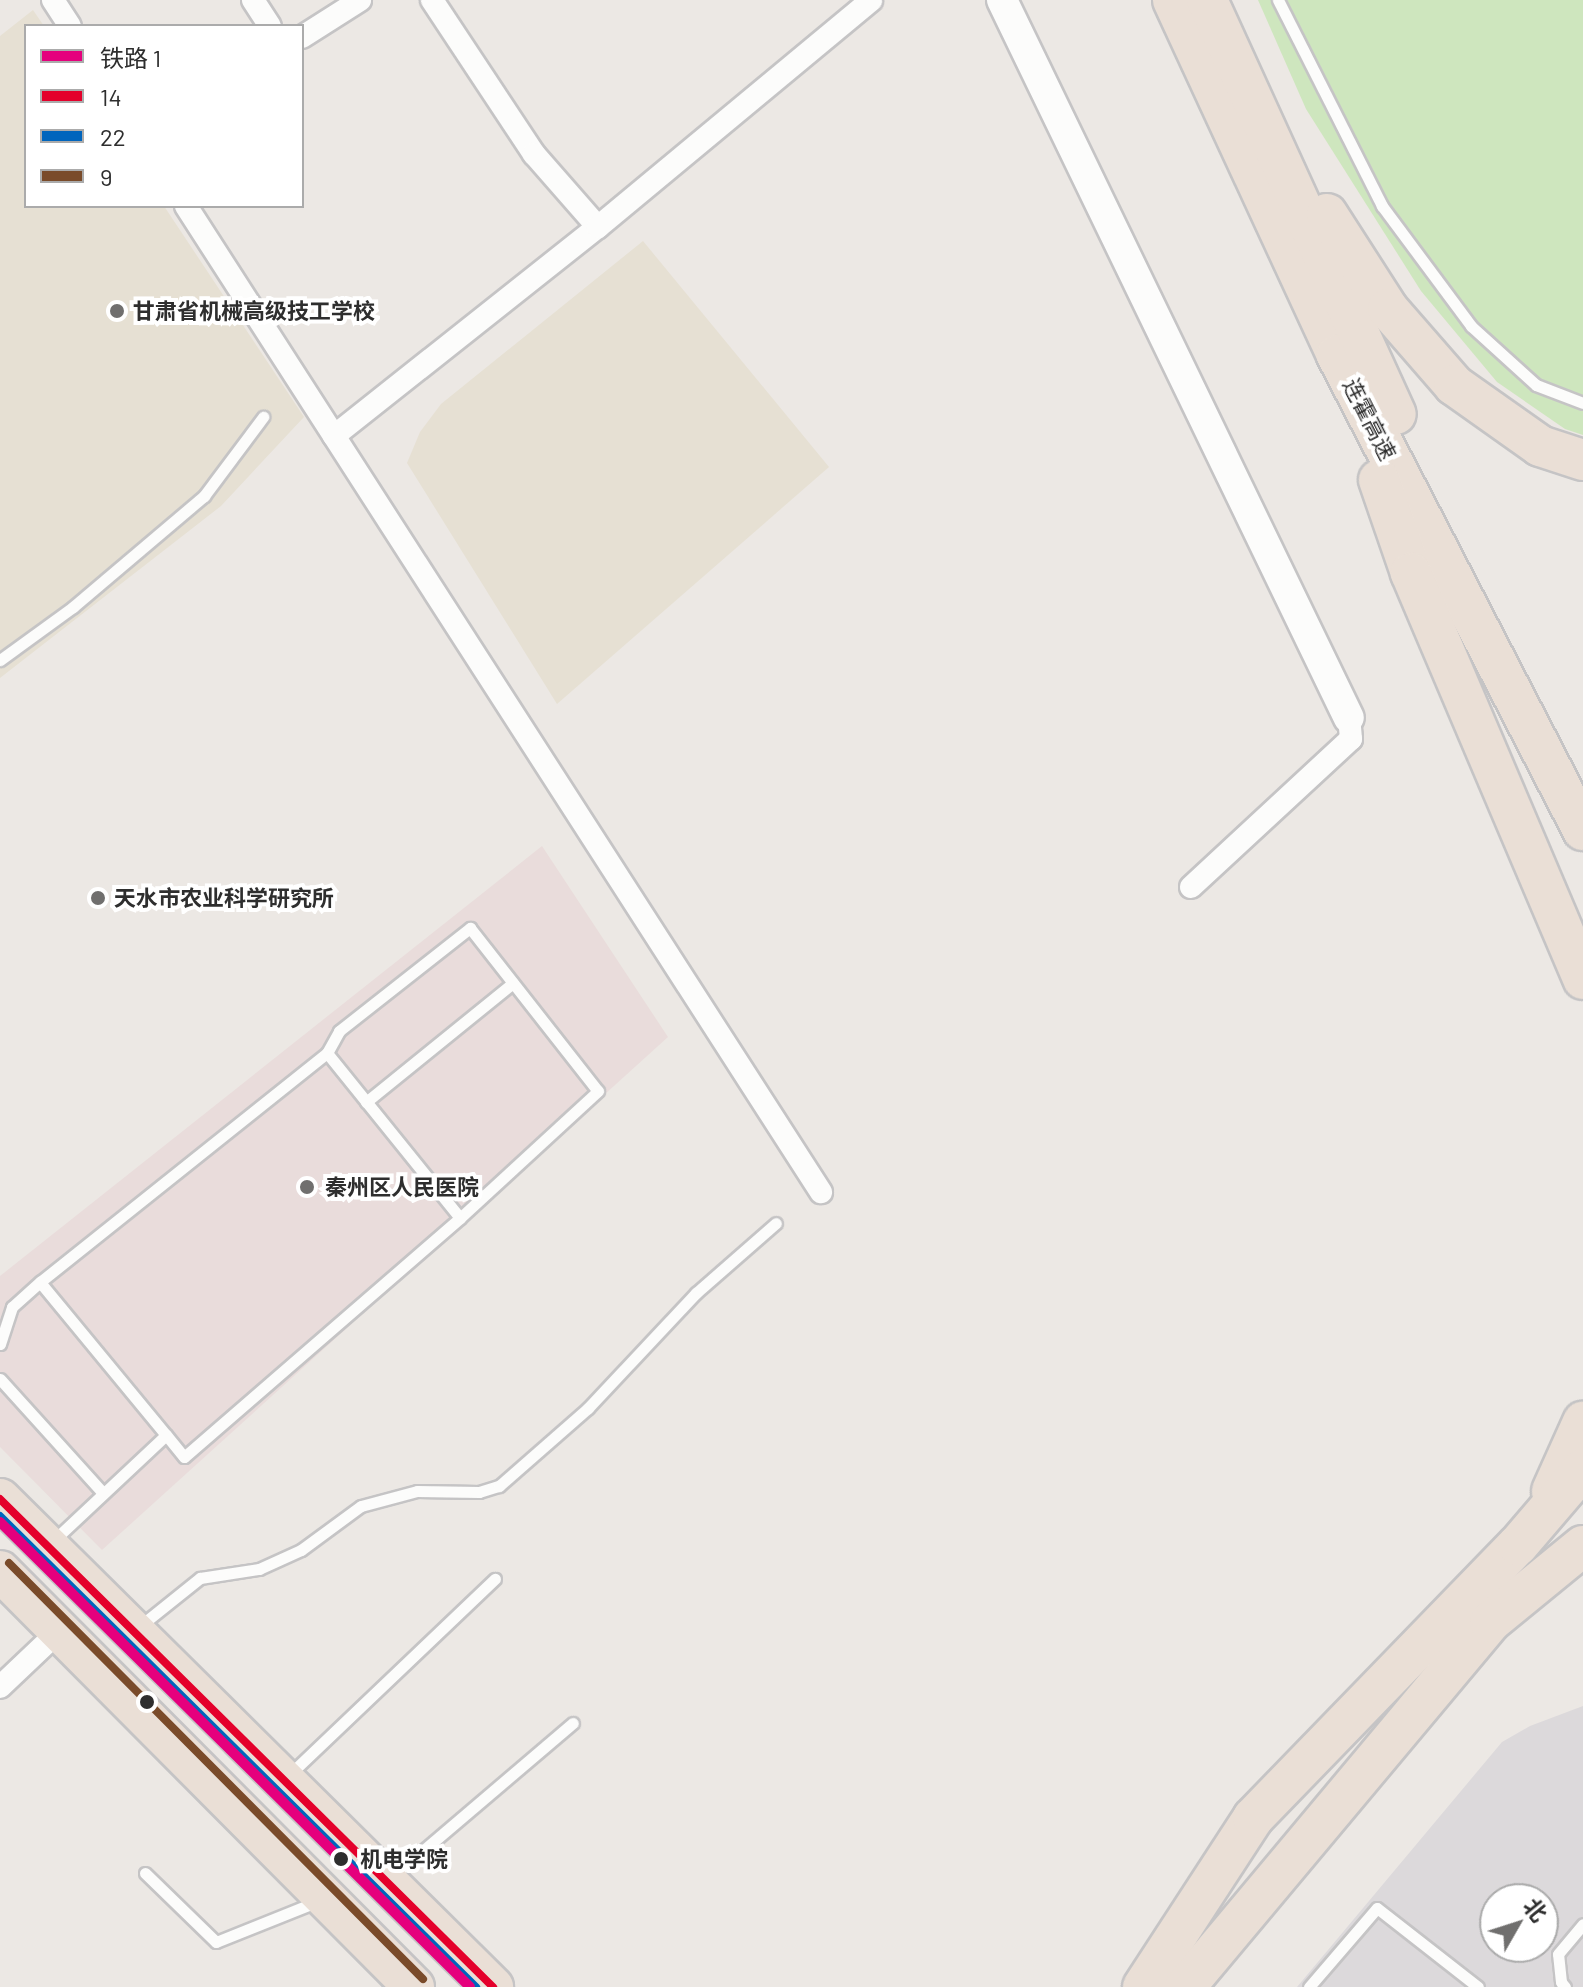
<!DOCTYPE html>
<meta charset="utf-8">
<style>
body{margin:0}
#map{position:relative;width:1583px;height:1987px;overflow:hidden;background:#ece8e4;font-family:Barlow,"Noto Sans SC",sans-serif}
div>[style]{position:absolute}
.industrial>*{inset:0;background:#dcd9db}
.education>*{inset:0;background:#e6e0d3}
.medical>*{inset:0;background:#e9dcdb}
.green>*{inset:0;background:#cee6be}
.roads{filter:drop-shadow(2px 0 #c5c4c5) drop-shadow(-2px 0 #c5c4c5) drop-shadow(0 2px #c5c4c5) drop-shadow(0 -2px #c5c4c5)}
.lane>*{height:11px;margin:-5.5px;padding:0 5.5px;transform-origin:5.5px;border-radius:5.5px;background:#fcfcfb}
.street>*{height:22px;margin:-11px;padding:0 11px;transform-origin:11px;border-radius:11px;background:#fcfcfb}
.secondary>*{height:30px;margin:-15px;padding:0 15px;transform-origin:15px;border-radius:15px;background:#fcfcfb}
.highway>*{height:40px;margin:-20px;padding:0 20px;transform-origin:20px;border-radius:20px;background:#eadfd6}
.bus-1>*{height:8px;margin:-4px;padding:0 4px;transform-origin:4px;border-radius:4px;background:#e4002b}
.bus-2>*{height:8px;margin:-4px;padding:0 4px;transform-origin:4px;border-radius:4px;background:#0065bd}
.bus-3>*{height:8px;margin:-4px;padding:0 4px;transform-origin:4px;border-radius:4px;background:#7a4b2a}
.rail-1>*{height:10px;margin:-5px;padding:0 5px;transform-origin:5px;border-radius:5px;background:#e5007d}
.dots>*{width:22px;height:22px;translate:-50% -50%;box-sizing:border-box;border:4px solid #fff;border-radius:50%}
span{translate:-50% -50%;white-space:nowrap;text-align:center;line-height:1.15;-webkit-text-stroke:8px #fff;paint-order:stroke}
.poi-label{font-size:22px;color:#2e2e2e;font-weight:700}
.left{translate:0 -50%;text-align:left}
.street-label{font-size:22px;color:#2e2e2e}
.stop-label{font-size:22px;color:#2e2e2e;font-weight:700}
.legend{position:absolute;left:24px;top:24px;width:280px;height:184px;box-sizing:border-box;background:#fff;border:2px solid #ababab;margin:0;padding:10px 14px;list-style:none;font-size:24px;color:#2e2e2e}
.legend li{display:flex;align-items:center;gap:16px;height:40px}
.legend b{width:40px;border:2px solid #ababab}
.north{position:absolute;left:1479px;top:1883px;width:80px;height:80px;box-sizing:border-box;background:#fff;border:2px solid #ababab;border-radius:50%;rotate:51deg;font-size:22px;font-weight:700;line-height:32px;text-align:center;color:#2e2e2e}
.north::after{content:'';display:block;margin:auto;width:28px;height:36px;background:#706f6e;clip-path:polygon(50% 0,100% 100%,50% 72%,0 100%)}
</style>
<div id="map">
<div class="industrial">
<div style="clip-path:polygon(evenodd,1583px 1706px,1583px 1987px,1297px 1987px,1502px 1742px,1530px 1726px,1583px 1706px,1495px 1899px,1543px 1899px,1543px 1947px,1495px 1947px,1495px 1899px)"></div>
</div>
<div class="education">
<div style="clip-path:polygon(33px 10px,44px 26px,26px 26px,26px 206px,164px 206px,304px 417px,221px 506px,0 678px,0 36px)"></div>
<div style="clip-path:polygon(643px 241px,829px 467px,557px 704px,407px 463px,420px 432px,441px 404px)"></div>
</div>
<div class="medical">
<div style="clip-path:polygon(542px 846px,668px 1037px,102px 1550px,0 1447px,0 1276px)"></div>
</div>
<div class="green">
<div style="clip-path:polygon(1258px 0,1583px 0,1583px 435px,1565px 429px,1497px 382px,1421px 291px,1306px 109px)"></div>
</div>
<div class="roads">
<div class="lane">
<div style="left:1278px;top:0;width:231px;rotate:63.2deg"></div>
<div style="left:1382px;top:206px;width:149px;rotate:53.4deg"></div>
<div style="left:1471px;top:326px;width:88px;rotate:42.2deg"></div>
<div style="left:1536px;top:385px;width:50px;rotate:21deg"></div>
<div style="left:0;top:660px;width:90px;rotate:-36deg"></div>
<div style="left:73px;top:607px;width:172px;rotate:-40.3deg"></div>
<div style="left:204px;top:496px;width:99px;rotate:-53.2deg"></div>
<div style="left:327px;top:1053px;width:212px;rotate:51.1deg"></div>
<div style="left:366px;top:1102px;width:189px;rotate:-39deg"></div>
<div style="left:0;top:1344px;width:39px;rotate:-72deg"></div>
<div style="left:12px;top:1307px;width:38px;rotate:-42deg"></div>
<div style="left:0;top:1379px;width:154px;rotate:47.9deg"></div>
<div style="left:53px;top:1541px;width:155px;rotate:-43.2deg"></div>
<div style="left:166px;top:1435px;width:198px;rotate:-129.5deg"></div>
<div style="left:40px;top:1282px;width:367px;rotate:-38.6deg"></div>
<div style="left:327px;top:1053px;width:25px;rotate:-61deg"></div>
<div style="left:339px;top:1031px;width:167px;rotate:-38.2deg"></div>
<div style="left:470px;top:928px;width:207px;rotate:51.9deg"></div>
<div style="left:598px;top:1091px;width:188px;rotate:137.4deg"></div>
<div style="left:460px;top:1218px;width:365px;rotate:139.1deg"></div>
<div style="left:184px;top:1457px;width:28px;rotate:-129deg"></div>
<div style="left:140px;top:1626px;width:77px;rotate:-38.7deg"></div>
<div style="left:200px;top:1578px;width:60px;rotate:-8.7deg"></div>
<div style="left:259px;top:1569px;width:46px;rotate:-24.3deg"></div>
<div style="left:301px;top:1550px;width:74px;rotate:-36.3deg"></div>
<div style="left:361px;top:1506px;width:58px;rotate:-15deg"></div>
<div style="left:417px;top:1491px;width:62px;rotate:0.9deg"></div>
<div style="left:479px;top:1492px;width:21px;rotate:-17deg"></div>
<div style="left:499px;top:1486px;width:118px;rotate:-41.2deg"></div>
<div style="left:588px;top:1408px;width:158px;rotate:-46.8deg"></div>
<div style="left:696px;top:1293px;width:106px;rotate:-41.2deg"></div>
<div style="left:290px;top:1774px;width:283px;rotate:-43.6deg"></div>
<div style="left:145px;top:1873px;width:99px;rotate:44.2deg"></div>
<div style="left:216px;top:1942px;width:108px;rotate:-21.8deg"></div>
<div style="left:393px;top:1876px;width:236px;rotate:-40.4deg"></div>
<div style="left:1309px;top:1987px;width:104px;rotate:-49.3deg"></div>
<div style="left:1377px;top:1908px;width:128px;rotate:38deg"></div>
<div style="left:1565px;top:1987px;width:6px;rotate:-129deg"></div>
<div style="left:1561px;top:1982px;width:28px;rotate:-96deg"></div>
<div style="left:1558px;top:1954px;width:39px;rotate:-50deg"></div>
</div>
<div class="street">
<div style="left:53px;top:0;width:31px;rotate:57deg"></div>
<div style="left:253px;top:0;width:31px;rotate:57deg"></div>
<div style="left:432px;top:0;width:185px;rotate:56.5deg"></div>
<div style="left:534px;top:154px;width:97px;rotate:48.8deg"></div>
<div style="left:302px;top:37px;width:69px;rotate:-32.5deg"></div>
<div style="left:186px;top:206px;width:1173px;rotate:57.22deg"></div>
<div style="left:334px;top:436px;width:337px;rotate:-38.4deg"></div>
<div style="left:598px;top:227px;width:355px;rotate:-39.7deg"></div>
<div style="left:1191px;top:887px;width:218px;rotate:-42.8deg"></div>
<div style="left:1351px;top:739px;width:21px;rotate:-95deg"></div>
<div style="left:0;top:1687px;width:81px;rotate:-43.5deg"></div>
</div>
<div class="secondary">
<div style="left:1002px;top:0;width:797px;rotate:64.21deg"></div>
</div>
<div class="highway">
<div style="left:1173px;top:0;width:391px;rotate:65.2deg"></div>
<div style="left:1337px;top:355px;width:535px;rotate:62.62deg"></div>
<div style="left:1207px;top:0;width:455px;rotate:65.5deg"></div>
<div style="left:1327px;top:214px;width:113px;rotate:57.3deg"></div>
<div style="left:1388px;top:309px;width:101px;rotate:49deg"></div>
<div style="left:1454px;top:385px;width:105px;rotate:35.3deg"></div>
<div style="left:1540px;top:446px;width:45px;rotate:18deg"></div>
<div style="left:1379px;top:480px;width:98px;rotate:71deg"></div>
<div style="left:1411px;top:573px;width:441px;rotate:67deg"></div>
<div style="left:1552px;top:1491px;width:76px;rotate:-65.8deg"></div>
<div style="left:0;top:1499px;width:694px;rotate:44.71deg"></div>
<div style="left:0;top:1571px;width:587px;rotate:45.14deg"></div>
<div style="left:1143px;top:1987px;width:202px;rotate:-56.9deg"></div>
<div style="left:1253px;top:1818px;width:380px;rotate:-45.9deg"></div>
<div style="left:1518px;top:1545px;width:100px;rotate:-49.5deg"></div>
<div style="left:1185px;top:1987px;width:476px;rotate:-50.1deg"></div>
<div style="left:1490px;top:1622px;width:120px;rotate:-39.3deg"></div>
</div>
</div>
<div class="bus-1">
<div style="left:0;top:1499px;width:694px;rotate:44.71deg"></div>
</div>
<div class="bus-2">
<div style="left:0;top:1516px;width:670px;rotate:44.7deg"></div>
</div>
<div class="bus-3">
<div style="left:9px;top:1563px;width:587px;rotate:45.14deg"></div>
</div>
<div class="rail-1">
<div style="left:0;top:1522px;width:661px;rotate:44.69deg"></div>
</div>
<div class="dots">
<div style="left:117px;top:311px;background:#706f6e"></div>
<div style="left:98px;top:898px;background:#706f6e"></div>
<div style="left:307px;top:1187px;background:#706f6e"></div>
<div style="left:147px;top:1702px;background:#2e2e2e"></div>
<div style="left:341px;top:1859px;background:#2e2e2e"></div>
</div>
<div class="poi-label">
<span class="left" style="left:133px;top:311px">甘肃省机械高级技工学校</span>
<span class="left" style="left:114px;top:898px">天水市农业科学研究所</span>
<span class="left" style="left:325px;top:1187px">秦州区人民医院</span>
</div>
<div class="street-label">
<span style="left:1370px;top:419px;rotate:63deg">连霍高速</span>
</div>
<div class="stop-label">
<span class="left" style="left:360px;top:1859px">机电学院</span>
</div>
<ul class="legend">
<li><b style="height:10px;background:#e5007d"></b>铁路 1</li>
<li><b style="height:10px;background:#e4002b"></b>14</li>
<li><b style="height:10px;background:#0065bd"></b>22</li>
<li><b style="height:10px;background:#7a4b2a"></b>9</li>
</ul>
<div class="north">北</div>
</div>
